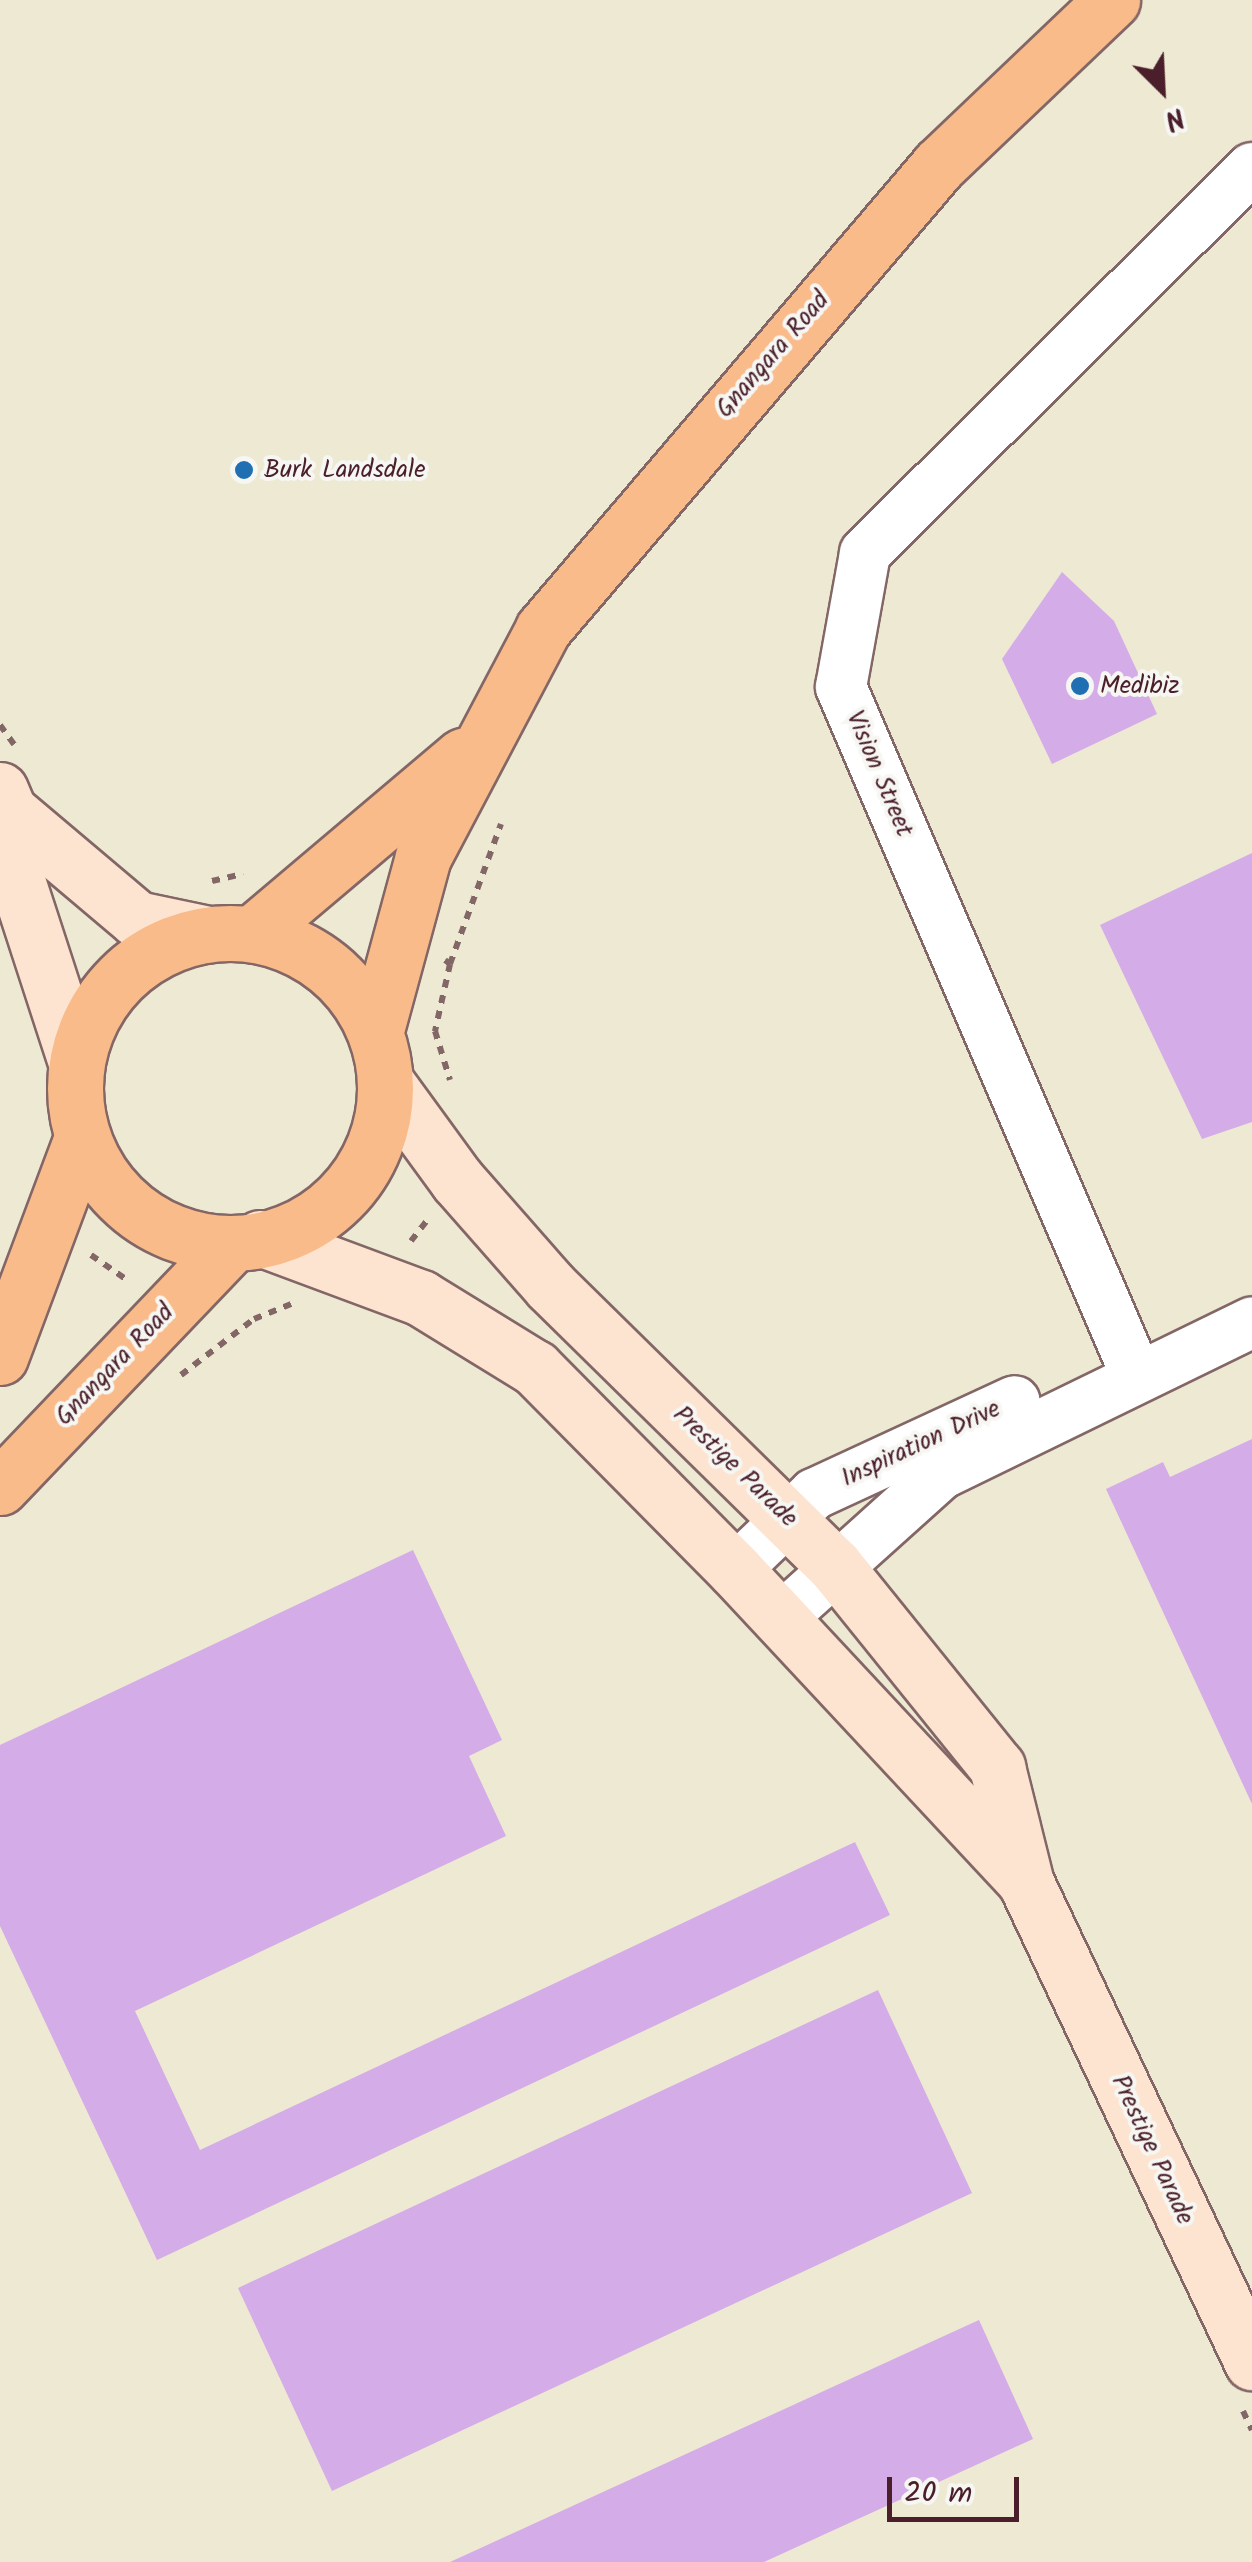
<!DOCTYPE html>
<style>
body{margin:0}
#map{position:relative;width:1252px;height:2562px;overflow:hidden;background:#eee9d3;font-family:Kalam,sans-serif}
div>[style]{position:absolute}
.building>*{inset:0;background:#d3ace8}
.path>*{height:6px;margin-top:-3px;transform-origin:0;background:repeating-linear-gradient(90deg,#836666 0 8px,transparent 0 16px)}
.roads{filter:drop-shadow(2px 0 #836666) drop-shadow(-2px 0 #836666) drop-shadow(0 2px #836666) drop-shadow(0 -2px #836666)}
.street>*{height:50px;margin:-25px;padding:0 25px;transform-origin:25px;border-radius:25px;background:#fff}
.secondary>*{height:55px;margin:-27.5px;padding:0 27.5px;transform-origin:27.5px;border-radius:27.5px;background:#fde4d1}
.primary>*{height:55px;margin:-27.5px;padding:0 27.5px;transform-origin:27.5px;border-radius:27.5px;background:#fabb8b}
.primary>.ring{margin:-27.5px;padding:0;box-sizing:content-box;background:none;border:55px solid #fabb8b;border-radius:50%}
.dots>*{width:28px;height:28px;translate:-50% -50%;box-sizing:border-box;border:5px solid #f6f6f2;border-radius:50%}
span{translate:-50% -50%;white-space:nowrap;text-align:center;line-height:1.15;-webkit-text-stroke:8px #f6f6f2;paint-order:stroke}
.street-label{font-size:25px;color:#4a1f2b}
.poi-label{font-size:25px;color:#4a1f2b}
.left{translate:0 -50%;text-align:left}
.north{position:absolute;left:1112px;top:40px;width:100px;height:100px;-webkit-text-stroke:8px #f6f6f2;paint-order:stroke;rotate:156deg;font-size:28px;font-weight:700;line-height:40px;text-align:center;color:#4a1f2b}
.north::after{content:'';display:block;margin:auto;width:35px;height:45px;background:#4a1f2b;clip-path:polygon(50% 0,100% 100%,50% 72%,0 100%)}
.scale{position:absolute;left:887px;top:2477px;width:132px;height:45px;box-sizing:border-box;border:5px solid #4a1f2b;border-top:0;padding-left:12px;font-size:30px;line-height:35px;white-space:nowrap;color:#4a1f2b;-webkit-text-stroke:8px #f6f6f2;paint-order:stroke}
</style>
<div id="map">
<div class="building">
<div style="clip-path:polygon(1062px 572px,1114px 621px,1157px 714px,1052px 764px,1002px 659px)"></div>
<div style="clip-path:polygon(1252px 853px,1252px 1122px,1202px 1139px,1100px 925px)"></div>
<div style="clip-path:polygon(1252px 1439px,1252px 1804px,1106px 1489px,1163px 1462px,1170px 1477px)"></div>
<div style="clip-path:polygon(413px 1550px,502px 1740px,469px 1756px,506px 1836px,135px 2011px,200px 2150px,855px 1842px,890px 1915px,157px 2260px,0 1926px,0 1745px)"></div>
<div style="clip-path:polygon(878px 1990px,972px 2193px,332px 2491px,238px 2288px)"></div>
<div style="clip-path:polygon(979px 2320px,1033px 2439px,764px 2562px,450px 2562px)"></div>
</div>
<div class="path">
<div style="left:0;top:725px;width:24px;rotate:54deg"></div>
<div style="left:212px;top:881px;width:32px;rotate:-13deg"></div>
<div style="left:445px;top:960px;width:6px;rotate:39deg"></div>
<div style="left:450px;top:964px;width:69px;rotate:102.6deg"></div>
<div style="left:435px;top:1031px;width:51px;rotate:73deg"></div>
<div style="left:450px;top:964px;width:149px;rotate:-70deg"></div>
<div style="left:411px;top:1241px;width:28px;rotate:-52deg"></div>
<div style="left:91px;top:1255px;width:47px;rotate:34.7deg"></div>
<div style="left:181px;top:1375px;width:92px;rotate:-37.5deg"></div>
<div style="left:254px;top:1319px;width:40px;rotate:-22deg"></div>
<div style="left:1243px;top:2411px;width:21px;rotate:65deg"></div>
</div>
<div class="roads">
<div class="street">
<div style="left:1137px;top:1377px;width:751px;rotate:-113.22deg"></div>
<div style="left:841px;top:687px;width:136px;rotate:-79.8deg"></div>
<div style="left:865px;top:553px;width:546px;rotate:-44.85deg"></div>
<div style="left:735px;top:1570px;width:110px;rotate:-43.9deg"></div>
<div style="left:814px;top:1494px;width:221px;rotate:-24.8deg"></div>
<div style="left:780px;top:1619px;width:217px;rotate:-42deg"></div>
<div style="left:941px;top:1474px;width:346px;rotate:-26deg"></div>
</div>
<div class="secondary">
<div style="left:0;top:790px;width:23px;rotate:67deg"></div>
<div style="left:9px;top:811px;width:51px;rotate:87.8deg"></div>
<div style="left:11px;top:862px;width:210px;rotate:72deg"></div>
<div style="left:9px;top:811px;width:167px;rotate:40.2deg"></div>
<div style="left:137px;top:919px;width:73px;rotate:11.9deg"></div>
<div style="left:387px;top:1084px;width:119px;rotate:53.9deg"></div>
<div style="left:457px;top:1180px;width:142px;rotate:48.7deg"></div>
<div style="left:551px;top:1287px;width:397px;rotate:44.5deg"></div>
<div style="left:834px;top:1565px;width:260px;rotate:51.1deg"></div>
<div style="left:997px;top:1767px;width:120px;rotate:76deg"></div>
<div style="left:1026px;top:1883px;width:530px;rotate:64.74deg"></div>
<div style="left:260px;top:1238px;width:172px;rotate:20.4deg"></div>
<div style="left:421px;top:1298px;width:134px;rotate:31.6deg"></div>
<div style="left:535px;top:1368px;width:284px;rotate:45.3deg"></div>
<div style="left:735px;top:1570px;width:420px;rotate:47deg"></div>
</div>
<div class="primary">
<div class="ring" style="left:75px;top:933px;width:255px;height:255px"></div>
<div style="left:252px;top:934px;width:276px;rotate:-40.2deg"></div>
<div style="left:376px;top:1030px;width:179px;rotate:-74.8deg"></div>
<div style="left:423px;top:857px;width:258px;rotate:-62.2deg"></div>
<div style="left:543px;top:629px;width:610px;rotate:-49.52deg"></div>
<div style="left:939px;top:165px;width:239px;rotate:-43.6deg"></div>
<div style="left:0;top:1357px;width:234px;rotate:-69.5deg"></div>
<div style="left:0;top:1487px;width:335px;rotate:-46.3deg"></div>
</div>
</div>
<div class="dots">
<div style="left:244px;top:470px;background:#1f6fb2"></div>
<div style="left:1080px;top:686px;background:#1f6fb2"></div>
</div>
<div class="street-label">
<span style="left:773px;top:355px;rotate:-49deg">Gnangara Road</span>
<span style="left:879px;top:774px;rotate:67deg">Vision Street</span>
<span style="left:115px;top:1365px;rotate:-46deg">Gnangara Road</span>
<span style="left:921px;top:1444px;rotate:-25deg">Inspiration Drive</span>
<span style="left:735px;top:1467px;rotate:44deg">Prestige Parade</span>
<span style="left:1152px;top:2150px;rotate:65deg">Prestige Parade</span>
</div>
<div class="poi-label">
<span class="left" style="left:264px;top:470px">Burk Landsdale</span>
<span class="left" style="left:1100px;top:686px">Medibiz</span>
</div>
<div class="north">N</div>
<div class="scale">20 m</div>
</div>
